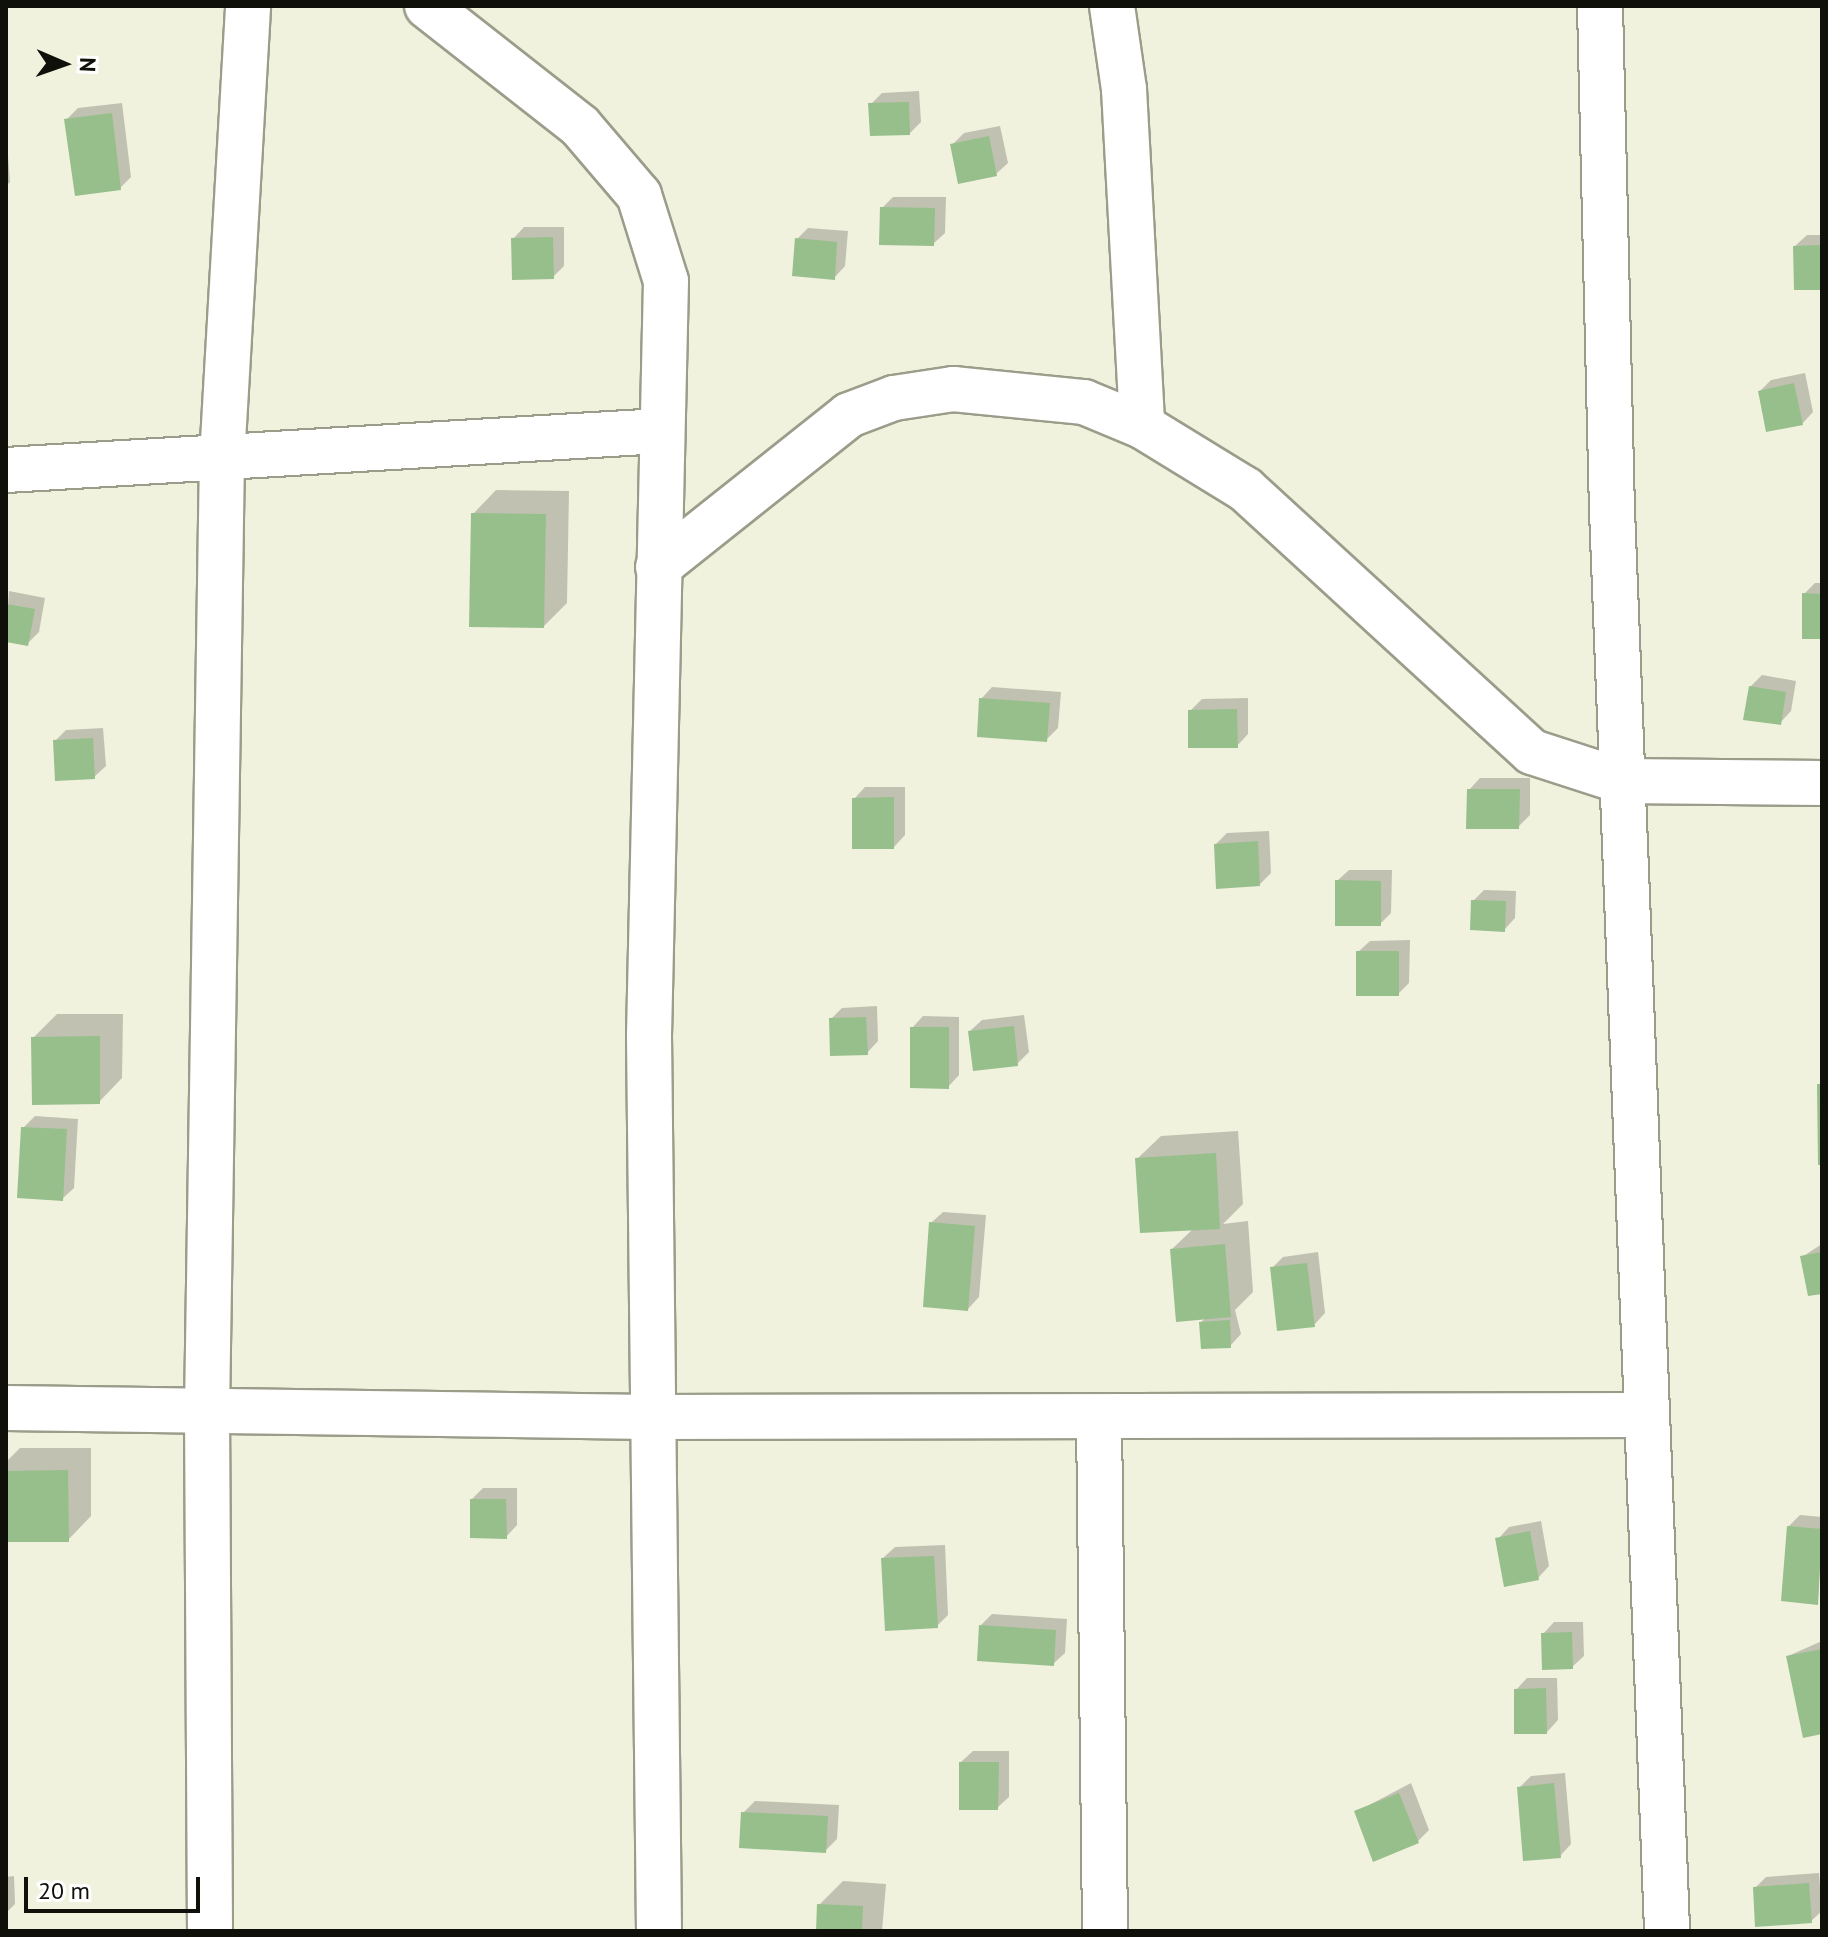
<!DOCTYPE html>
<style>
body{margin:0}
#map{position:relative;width:1828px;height:1937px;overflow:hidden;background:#f0f2de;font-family:"PT Sans",sans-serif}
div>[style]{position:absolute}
.shadow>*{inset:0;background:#0003}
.building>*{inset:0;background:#96bf8b}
.roads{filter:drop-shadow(2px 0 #9b9d8a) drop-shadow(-2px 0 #9b9d8a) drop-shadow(0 2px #9b9d8a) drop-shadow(0 -2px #9b9d8a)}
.minor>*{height:44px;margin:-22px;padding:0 22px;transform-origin:22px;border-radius:22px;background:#fff}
span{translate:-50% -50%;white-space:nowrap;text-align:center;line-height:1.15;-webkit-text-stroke:7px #fff;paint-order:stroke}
.frame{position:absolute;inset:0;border:8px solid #10100a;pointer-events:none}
.north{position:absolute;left:24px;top:24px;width:80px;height:80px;-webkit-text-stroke:6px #fff;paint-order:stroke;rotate:92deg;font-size:22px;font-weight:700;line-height:32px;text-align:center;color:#10100a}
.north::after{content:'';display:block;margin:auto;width:28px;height:36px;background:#10100a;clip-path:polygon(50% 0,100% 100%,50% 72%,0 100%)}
.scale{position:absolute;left:24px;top:1877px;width:176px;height:36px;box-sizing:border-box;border:4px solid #10100a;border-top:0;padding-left:10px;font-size:24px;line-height:28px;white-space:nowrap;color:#10100a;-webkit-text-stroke:6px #fff;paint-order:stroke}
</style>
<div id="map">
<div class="shadow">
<div style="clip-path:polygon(919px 91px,921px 122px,910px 133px,871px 104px,882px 93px)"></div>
<div style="clip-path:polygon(122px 103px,131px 177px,120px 188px,67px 119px,78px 108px)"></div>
<div style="clip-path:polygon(1000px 126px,1008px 163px,996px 174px,952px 145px,964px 133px)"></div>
<div style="clip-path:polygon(6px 129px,10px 182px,6px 186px)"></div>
<div style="clip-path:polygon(893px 197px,946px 197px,945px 233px,933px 244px,882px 208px)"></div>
<div style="clip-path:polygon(524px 227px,564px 227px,564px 266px,553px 277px,513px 239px)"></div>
<div style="clip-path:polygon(808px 228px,848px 231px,845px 266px,834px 278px,797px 239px)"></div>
<div style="clip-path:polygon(1807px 235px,1822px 235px,1822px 288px,1795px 246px)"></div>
<div style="clip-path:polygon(1805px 373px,1813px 412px,1802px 424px,1760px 391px,1771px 380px)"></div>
<div style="clip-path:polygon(496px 490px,569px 491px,567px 603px,544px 626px,473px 514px)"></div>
<div style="clip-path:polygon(1815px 583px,1822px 583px,1822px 637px,1804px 594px)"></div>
<div style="clip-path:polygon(9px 591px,45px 598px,39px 632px,28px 643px,6px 640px)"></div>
<div style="clip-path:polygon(1762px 675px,1796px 681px,1791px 711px,1780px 723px,1750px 687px)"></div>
<div style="clip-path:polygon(992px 687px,1061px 692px,1058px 728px,1046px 740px,981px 699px)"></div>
<div style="clip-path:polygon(1248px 698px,1248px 734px,1237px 746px,1190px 711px,1202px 699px)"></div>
<div style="clip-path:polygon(103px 728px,106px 766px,94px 777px,55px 741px,66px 730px)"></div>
<div style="clip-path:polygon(1480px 778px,1530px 778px,1530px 815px,1518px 827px,1469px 790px)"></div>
<div style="clip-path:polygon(865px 787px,905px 787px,905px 835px,894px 847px,854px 799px)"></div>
<div style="clip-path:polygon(1269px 831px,1271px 873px,1260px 884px,1216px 844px,1227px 833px)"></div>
<div style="clip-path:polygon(1349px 870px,1392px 870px,1391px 913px,1380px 924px,1337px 881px)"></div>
<div style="clip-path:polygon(1484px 890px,1516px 891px,1515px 918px,1504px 930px,1473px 901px)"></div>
<div style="clip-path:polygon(1410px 940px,1409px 983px,1398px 994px,1358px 952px,1370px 941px)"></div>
<div style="clip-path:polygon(877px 1006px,878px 1041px,867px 1053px,831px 1019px,842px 1008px)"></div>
<div style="clip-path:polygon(57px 1014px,123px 1014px,122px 1078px,99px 1102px,33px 1038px)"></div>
<div style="clip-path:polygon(1024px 1015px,1029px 1052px,1017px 1064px,970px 1031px,982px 1020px)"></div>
<div style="clip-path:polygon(923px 1016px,959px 1017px,959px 1075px,948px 1087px,912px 1028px)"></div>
<div style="clip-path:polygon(35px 1116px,78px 1119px,74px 1188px,62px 1199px,23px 1128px)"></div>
<div style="clip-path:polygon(1238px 1131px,1243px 1204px,1223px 1224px,1248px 1221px,1253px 1292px,1235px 1310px,1241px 1334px,1230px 1346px,1201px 1322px,1207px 1317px,1172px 1249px,1193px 1229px,1137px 1159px,1161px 1136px)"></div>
<div style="clip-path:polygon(943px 1212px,986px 1215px,979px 1297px,968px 1309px,931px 1223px)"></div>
<div style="clip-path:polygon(1822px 1244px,1822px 1292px,1802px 1257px)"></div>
<div style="clip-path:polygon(1318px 1252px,1325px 1313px,1314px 1325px,1272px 1268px,1283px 1257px)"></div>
<div style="clip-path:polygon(20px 1448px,91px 1448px,91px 1516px,68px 1540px,6px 1540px,6px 1462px)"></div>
<div style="clip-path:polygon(483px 1488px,517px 1488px,517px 1525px,506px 1537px,472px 1499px)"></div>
<div style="clip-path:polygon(1800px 1515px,1822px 1517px,1818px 1602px,1789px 1526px)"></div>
<div style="clip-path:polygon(1541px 1521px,1549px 1566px,1538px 1578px,1498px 1539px,1509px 1527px)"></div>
<div style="clip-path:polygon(945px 1545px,948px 1615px,937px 1626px,883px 1558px,895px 1547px)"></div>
<div style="clip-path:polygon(992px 1614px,1067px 1619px,1065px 1653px,1053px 1664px,981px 1625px)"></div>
<div style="clip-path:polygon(1554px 1622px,1583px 1622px,1584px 1656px,1572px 1667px,1543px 1634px)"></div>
<div style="clip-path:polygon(1822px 1641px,1822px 1732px,1788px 1656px)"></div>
<div style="clip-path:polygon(1527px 1678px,1557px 1678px,1558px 1720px,1547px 1732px,1516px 1690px)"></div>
<div style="clip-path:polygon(973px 1751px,1009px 1751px,1009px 1797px,997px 1808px,961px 1762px)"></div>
<div style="clip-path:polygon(1565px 1773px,1571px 1844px,1560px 1856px,1519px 1788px,1531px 1776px)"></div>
<div style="clip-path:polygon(1411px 1783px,1429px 1830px,1418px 1841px,1356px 1812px)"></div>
<div style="clip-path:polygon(755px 1801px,839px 1805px,837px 1839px,825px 1851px,743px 1813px)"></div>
<div style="clip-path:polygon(1819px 1873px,1822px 1911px,1811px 1921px,1755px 1888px,1766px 1877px)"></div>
<div style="clip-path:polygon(14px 1876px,15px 1904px,6px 1913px,6px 1877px)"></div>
<div style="clip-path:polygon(843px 1881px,886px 1884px,882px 1931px,818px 1931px,819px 1905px)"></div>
</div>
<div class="building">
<div style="clip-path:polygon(909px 102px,910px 135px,870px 136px,868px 103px)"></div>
<div style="clip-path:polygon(112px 113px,121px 190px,75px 196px,64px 119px)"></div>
<div style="clip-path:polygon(989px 136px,997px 176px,958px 184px,950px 144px)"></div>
<div style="clip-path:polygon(880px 207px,935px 208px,934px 246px,879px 245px)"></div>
<div style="clip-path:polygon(553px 237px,554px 279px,512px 280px,511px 238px)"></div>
<div style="clip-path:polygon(795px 238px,837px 242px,835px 280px,792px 276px)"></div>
<div style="clip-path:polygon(1822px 245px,1822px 290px,1794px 290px,1793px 246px)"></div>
<div style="clip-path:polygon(1794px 383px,1803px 425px,1766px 432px,1758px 391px)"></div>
<div style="clip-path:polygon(471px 513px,546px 514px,544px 628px,469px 627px)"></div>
<div style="clip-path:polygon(1802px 593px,1822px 594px,1822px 639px,1802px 639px)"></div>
<div style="clip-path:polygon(6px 604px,35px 609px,28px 646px,6px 642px)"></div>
<div style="clip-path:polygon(1749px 686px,1786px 692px,1781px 725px,1743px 720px)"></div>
<div style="clip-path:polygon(979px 698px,1050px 703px,1047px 742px,977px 737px)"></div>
<div style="clip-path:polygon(1237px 709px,1238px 748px,1188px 748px,1188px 710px)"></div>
<div style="clip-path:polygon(93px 738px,95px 779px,55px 781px,53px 740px)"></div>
<div style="clip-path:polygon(1467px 789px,1520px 789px,1519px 829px,1466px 829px)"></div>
<div style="clip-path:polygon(894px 797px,894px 849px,852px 849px,852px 798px)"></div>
<div style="clip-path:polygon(1258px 841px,1260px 886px,1216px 889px,1214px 844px)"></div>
<div style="clip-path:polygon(1335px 880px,1381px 881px,1381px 926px,1335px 926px)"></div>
<div style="clip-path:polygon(1471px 900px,1506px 901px,1505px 932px,1470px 930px)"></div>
<div style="clip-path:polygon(1356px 951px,1399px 951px,1399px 996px,1356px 996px)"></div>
<div style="clip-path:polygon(866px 1017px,868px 1055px,830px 1056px,829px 1018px)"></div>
<div style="clip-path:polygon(1014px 1026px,1018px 1066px,973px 1071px,968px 1031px)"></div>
<div style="clip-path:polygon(910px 1027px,949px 1027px,949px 1089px,910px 1088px)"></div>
<div style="clip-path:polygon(100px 1036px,100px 1104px,32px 1105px,31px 1037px)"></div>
<div style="clip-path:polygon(1817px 1084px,1822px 1084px,1822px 1165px,1818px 1165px)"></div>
<div style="clip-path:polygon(21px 1127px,67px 1129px,63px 1201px,17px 1198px)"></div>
<div style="clip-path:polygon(1216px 1153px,1220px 1229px,1140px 1233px,1135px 1158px)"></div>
<div style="clip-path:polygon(929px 1222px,975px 1226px,968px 1311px,923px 1307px)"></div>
<div style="clip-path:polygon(1225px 1244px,1231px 1317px,1176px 1322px,1170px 1249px)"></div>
<div style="clip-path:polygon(1822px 1252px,1822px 1294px,1808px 1296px,1800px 1256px)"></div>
<div style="clip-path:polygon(1307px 1263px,1315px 1327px,1277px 1331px,1270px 1267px)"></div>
<div style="clip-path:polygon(1230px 1320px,1231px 1348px,1201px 1349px,1199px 1322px)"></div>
<div style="clip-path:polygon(68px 1470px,69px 1542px,6px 1542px,6px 1471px)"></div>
<div style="clip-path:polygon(470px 1499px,506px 1499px,507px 1539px,470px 1538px)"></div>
<div style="clip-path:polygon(1787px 1526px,1822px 1529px,1818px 1605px,1781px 1601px)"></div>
<div style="clip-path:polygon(1530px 1531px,1539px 1580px,1504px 1587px,1495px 1538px)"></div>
<div style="clip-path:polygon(934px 1556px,938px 1628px,885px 1631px,881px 1558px)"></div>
<div style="clip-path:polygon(979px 1625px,1056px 1630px,1054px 1666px,977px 1661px)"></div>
<div style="clip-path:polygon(1572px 1632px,1573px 1669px,1542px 1670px,1541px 1633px)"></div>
<div style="clip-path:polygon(1822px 1649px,1822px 1734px,1803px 1738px,1786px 1656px)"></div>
<div style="clip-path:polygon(1546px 1688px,1547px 1734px,1514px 1734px,1514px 1689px)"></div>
<div style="clip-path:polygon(959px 1762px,999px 1762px,998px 1810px,959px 1810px)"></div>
<div style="clip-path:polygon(1554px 1783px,1561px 1858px,1523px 1861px,1517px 1787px)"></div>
<div style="clip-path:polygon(1399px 1793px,1419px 1843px,1373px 1862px,1354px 1811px)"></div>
<div style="clip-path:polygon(741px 1812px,828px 1816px,826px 1853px,739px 1848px)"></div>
<div style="clip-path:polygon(1809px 1883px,1812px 1923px,1755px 1927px,1753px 1887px)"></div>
<div style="clip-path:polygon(817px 1904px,863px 1906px,862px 1931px,816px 1931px)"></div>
</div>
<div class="roads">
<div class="minor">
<div style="left:427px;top:6px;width:194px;rotate:38.1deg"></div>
<div style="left:580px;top:126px;width:91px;rotate:49.5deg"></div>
<div style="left:639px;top:195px;width:90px;rotate:72.6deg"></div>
<div style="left:666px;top:281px;width:755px;rotate:91.29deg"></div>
<div style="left:649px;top:1036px;width:895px;rotate:89.36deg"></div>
<div style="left:1112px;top:6px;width:84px;rotate:81.8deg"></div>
<div style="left:1124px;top:89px;width:337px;rotate:86.9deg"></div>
<div style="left:1600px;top:6px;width:504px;rotate:88.64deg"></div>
<div style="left:1612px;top:510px;width:1422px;rotate:87.78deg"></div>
<div style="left:6px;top:470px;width:656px;rotate:-3.41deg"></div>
<div style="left:658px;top:567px;width:244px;rotate:-38.5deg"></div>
<div style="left:849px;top:415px;width:48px;rotate:-20.7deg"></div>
<div style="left:894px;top:398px;width:60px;rotate:-8.7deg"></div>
<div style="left:953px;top:389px;width:132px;rotate:5.7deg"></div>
<div style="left:1084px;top:402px;width:63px;rotate:22.5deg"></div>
<div style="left:1142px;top:426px;width:121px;rotate:31.5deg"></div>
<div style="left:1245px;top:489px;width:389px;rotate:42.5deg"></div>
<div style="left:1532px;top:752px;width:95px;rotate:17.9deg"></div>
<div style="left:1622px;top:781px;width:200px;rotate:0.6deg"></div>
<div style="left:6px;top:1408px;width:644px;rotate:0.8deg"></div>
<div style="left:650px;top:1417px;width:997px;rotate:-0.11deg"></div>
<div style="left:1099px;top:1417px;width:514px;rotate:89.33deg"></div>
<div style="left:210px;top:1931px;width:520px;rotate:-90.33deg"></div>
<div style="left:207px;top:1411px;width:952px;rotate:-89.1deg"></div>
<div style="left:222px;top:459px;width:454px;rotate:-86.7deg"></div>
</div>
</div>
<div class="frame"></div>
<div class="north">N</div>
<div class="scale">20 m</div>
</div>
